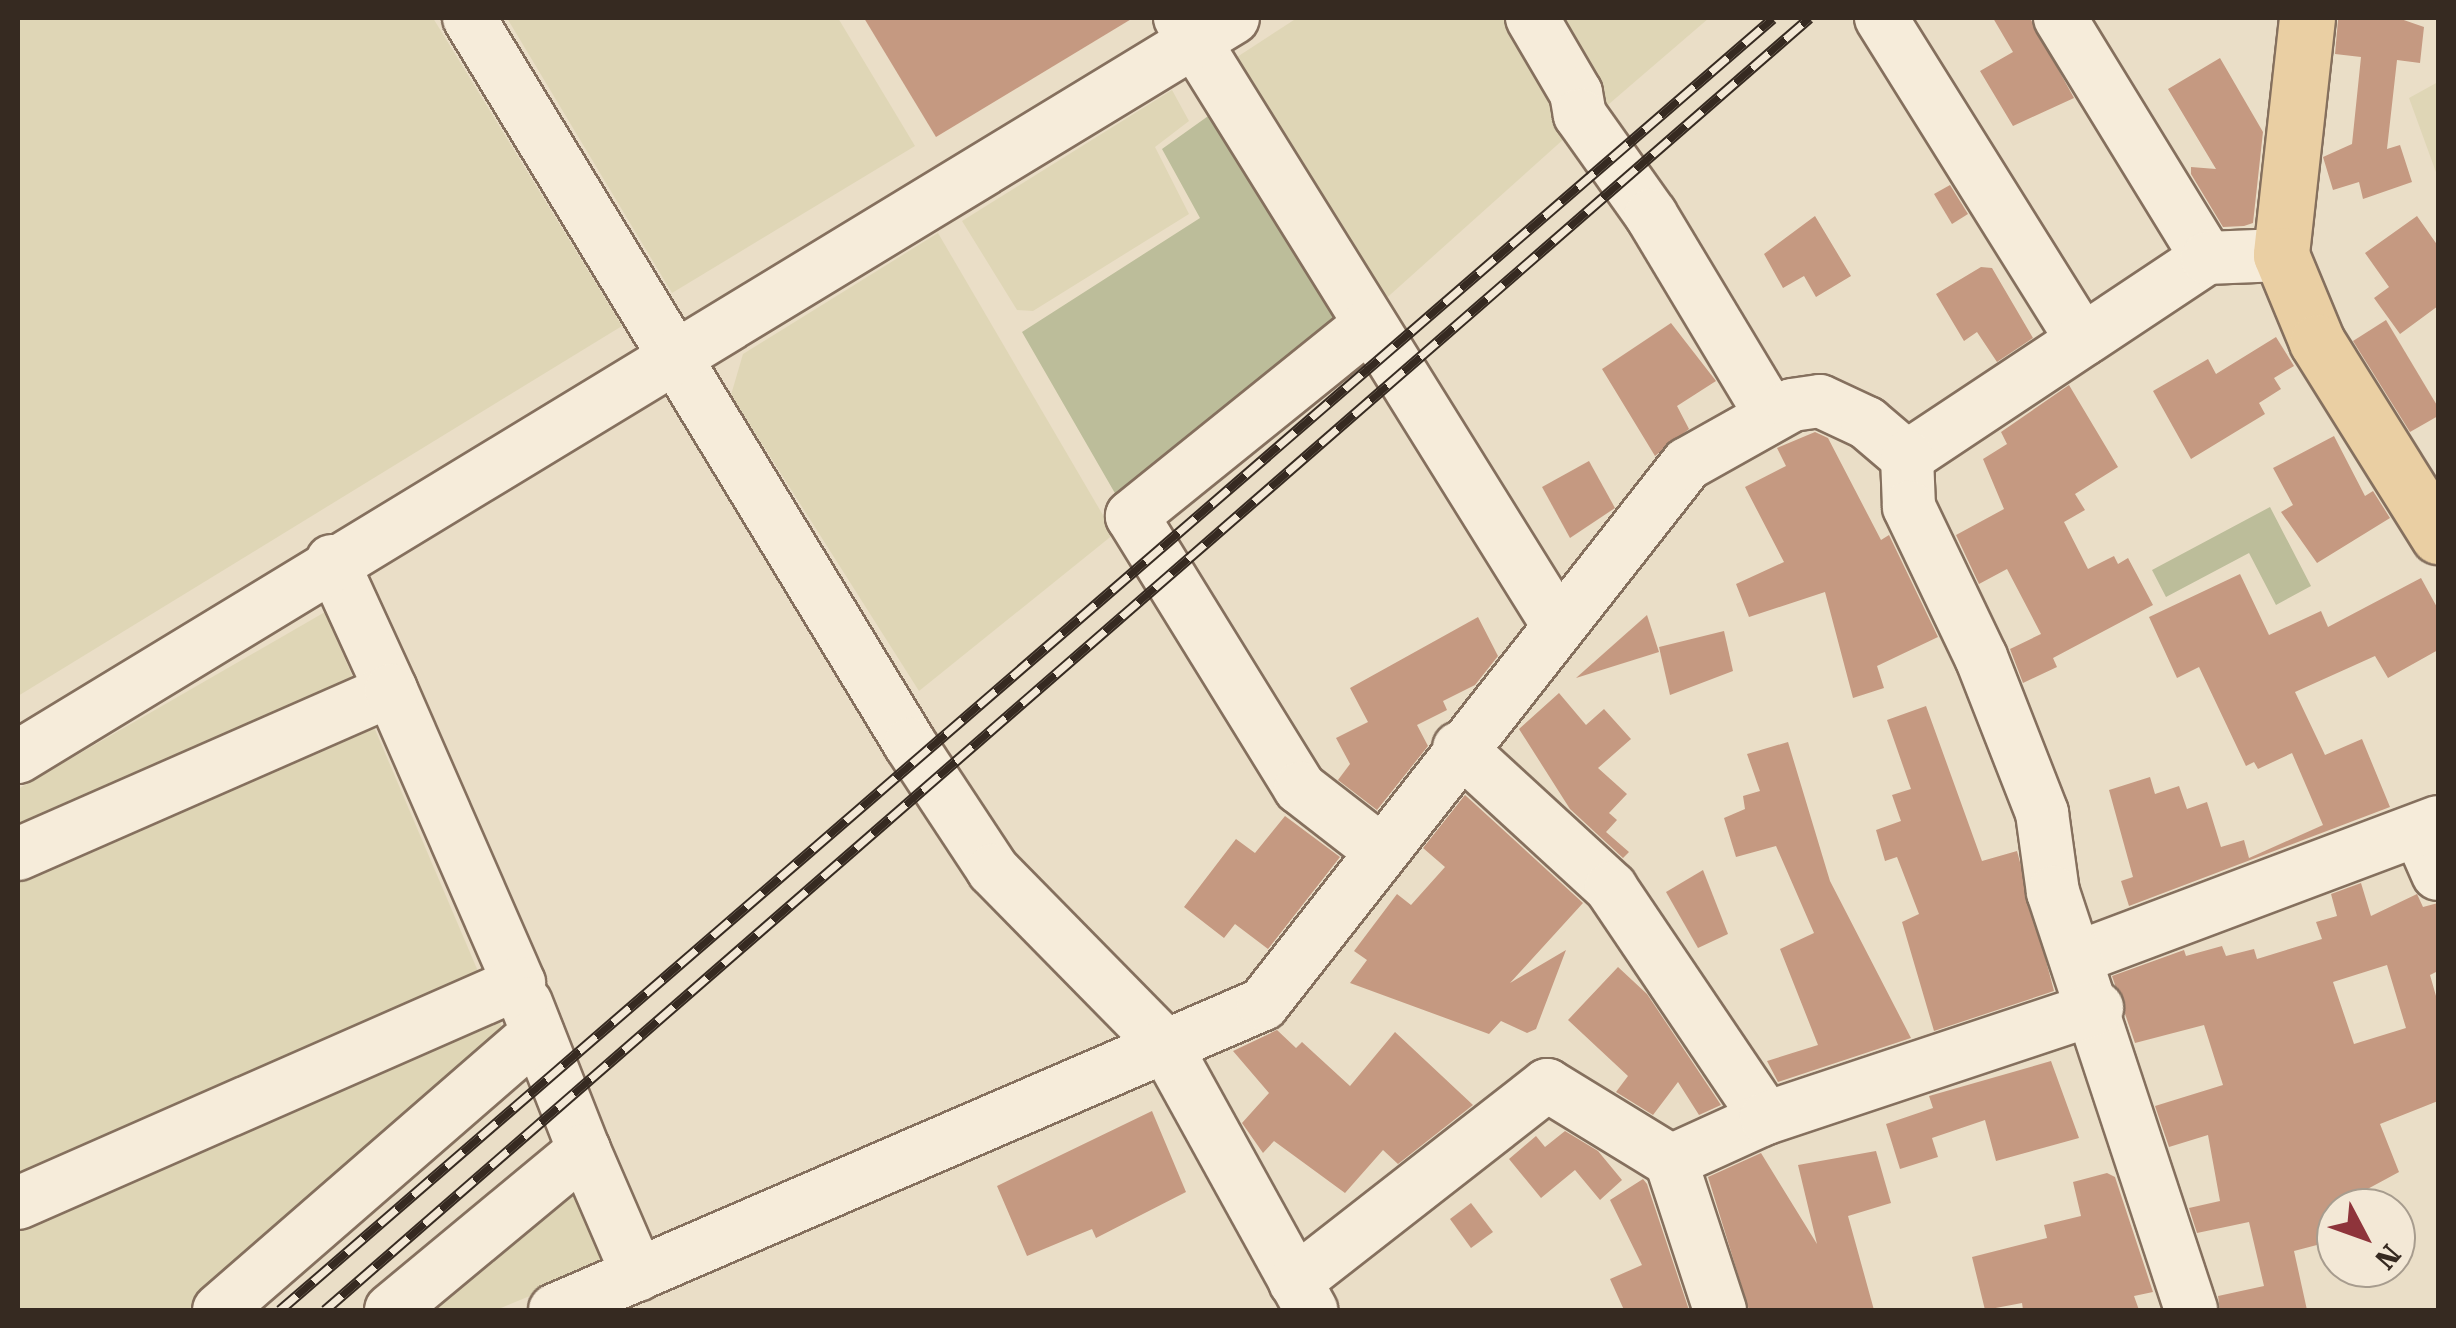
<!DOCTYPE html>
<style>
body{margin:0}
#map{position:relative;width:2456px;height:1328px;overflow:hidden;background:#eadec7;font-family:"Roboto Serif",serif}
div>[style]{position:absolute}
.farmland>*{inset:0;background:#dfd6b6}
.cemetery>*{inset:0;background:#bcbd9a}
.building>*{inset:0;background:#c59981}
.roads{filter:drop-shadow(2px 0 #85705e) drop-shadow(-2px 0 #85705e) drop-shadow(0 2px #85705e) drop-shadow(0 -2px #85705e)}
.minor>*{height:52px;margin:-26px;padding:0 26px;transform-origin:26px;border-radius:26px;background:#f6ecda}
.major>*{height:55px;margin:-27.5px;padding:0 27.5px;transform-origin:27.5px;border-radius:27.5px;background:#eacfa3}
.rail>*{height:11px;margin-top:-5.5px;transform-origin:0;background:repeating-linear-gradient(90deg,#f3e8d6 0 22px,#362a21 0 44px);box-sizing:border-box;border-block:2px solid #362a21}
span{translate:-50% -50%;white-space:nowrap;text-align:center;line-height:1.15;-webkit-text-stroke:10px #f3e8d6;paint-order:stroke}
.frame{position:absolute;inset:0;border:20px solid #362a21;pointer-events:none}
.north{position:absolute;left:2316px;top:1188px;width:100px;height:100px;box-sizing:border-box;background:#f3e8d6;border:2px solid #a79c8e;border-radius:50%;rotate:131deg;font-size:28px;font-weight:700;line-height:40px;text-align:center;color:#362a21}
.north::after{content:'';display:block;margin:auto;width:35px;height:45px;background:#8e343b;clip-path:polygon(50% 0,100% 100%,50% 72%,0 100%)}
</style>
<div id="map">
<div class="farmland">
<div style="clip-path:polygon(18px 18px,433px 18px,622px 326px,18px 696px)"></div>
<div style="clip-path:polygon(507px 18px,838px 18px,915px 146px,672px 293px)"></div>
<div style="clip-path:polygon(1297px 18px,1507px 18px,1562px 113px,1566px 137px,1381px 303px,1234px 59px)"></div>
<div style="clip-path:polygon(1540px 18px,1709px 18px,1595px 116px)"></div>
<div style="clip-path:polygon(2438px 82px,2438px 174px,2437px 175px,2409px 98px)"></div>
<div style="clip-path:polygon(1172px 90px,1189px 121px,1155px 147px,1189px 214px,1033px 311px,1017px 310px,962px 221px)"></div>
<div style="clip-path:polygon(938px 233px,1114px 534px,919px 691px,731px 395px,743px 354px)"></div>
<div style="clip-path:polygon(325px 612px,506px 1037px,188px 1310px,18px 1310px,18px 789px)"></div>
<div style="clip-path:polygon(562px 1183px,582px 1190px,612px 1262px,496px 1310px,422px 1310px)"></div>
</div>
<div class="cemetery">
<div style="clip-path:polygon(1211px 114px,1335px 308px,1337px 326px,1116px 495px,1022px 332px,1200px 218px,1162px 149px)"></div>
<div style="clip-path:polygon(2270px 507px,2311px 586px,2276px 605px,2249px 553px,2166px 597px,2152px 570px)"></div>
</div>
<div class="building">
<div style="clip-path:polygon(864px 18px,1133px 18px,936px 137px)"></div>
<div style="clip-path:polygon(1993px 18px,2030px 18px,2074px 98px,2013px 126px,1980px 71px,2013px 52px)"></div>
<div style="clip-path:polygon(2398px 18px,2424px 27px,2420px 63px,2397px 60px,2387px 149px,2400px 145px,2412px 182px,2363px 199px,2359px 182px,2333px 190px,2323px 157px,2352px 144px,2361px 57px,2335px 54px,2338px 20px)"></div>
<div style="clip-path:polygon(2220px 58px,2263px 132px,2253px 223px,2244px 226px,2223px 227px,2191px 174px,2191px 167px,2216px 169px,2168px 89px)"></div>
<div style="clip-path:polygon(1950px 185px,1968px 214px,1952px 224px,1934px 194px)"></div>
<div style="clip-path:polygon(1815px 216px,1851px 276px,1816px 297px,1804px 276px,1783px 288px,1764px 254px)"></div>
<div style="clip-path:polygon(2417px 216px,2438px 246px,2438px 306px,2400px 334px,2374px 298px,2389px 287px,2365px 253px)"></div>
<div style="clip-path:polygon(1981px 267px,1992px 268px,2033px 338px,1997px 362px,1977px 332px,1964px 341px,1936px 294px)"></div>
<div style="clip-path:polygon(2386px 320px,2438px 407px,2438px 416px,2410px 432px,2353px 341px)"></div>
<div style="clip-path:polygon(1671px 323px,1716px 381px,1677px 406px,1689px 429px,1655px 456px,1602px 369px)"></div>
<div style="clip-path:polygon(2276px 337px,2294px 366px,2274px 378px,2281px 389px,2259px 403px,2265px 414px,2191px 459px,2153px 391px,2208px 359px,2216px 374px)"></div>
<div style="clip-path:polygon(2069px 385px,2118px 467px,2075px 494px,2085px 510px,2064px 522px,2088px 569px,2114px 556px,2118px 564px,2128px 558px,2153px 605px,2053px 658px,2057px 667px,2023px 683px,2010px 649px,2041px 634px,2007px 569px,1979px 584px,1956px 535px,2004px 509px,1983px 459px,2007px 444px,2001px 432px)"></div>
<div style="clip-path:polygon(1815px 432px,1828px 438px,1881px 540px,1889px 535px,1938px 637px,1877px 666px,1884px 688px,1853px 698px,1825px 592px,1749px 617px,1736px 584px,1784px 562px,1745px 487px,1786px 466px,1777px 448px)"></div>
<div style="clip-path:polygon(2334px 436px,2365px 496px,2373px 491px,2390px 518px,2317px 563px,2281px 512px,2293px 505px,2273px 468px)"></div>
<div style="clip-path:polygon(1589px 461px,1615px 508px,1570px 538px,1542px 487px)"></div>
<div style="clip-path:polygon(2240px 574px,2269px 635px,2321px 611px,2328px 627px,2421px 578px,2438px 609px,2438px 650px,2388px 678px,2375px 656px,2295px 692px,2325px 755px,2362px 739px,2390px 807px,2129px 906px,2121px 881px,2133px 877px,2109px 790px,2150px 777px,2155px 794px,2179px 786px,2187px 809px,2207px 802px,2221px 847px,2244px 840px,2249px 858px,2323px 825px,2292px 753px,2258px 769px,2254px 762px,2246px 766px,2199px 667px,2177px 678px,2149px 617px)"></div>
<div style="clip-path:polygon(1647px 615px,1659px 652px,1576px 678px)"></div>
<div style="clip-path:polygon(1478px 617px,1498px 656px,1475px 685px,1443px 701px,1447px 710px,1417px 725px,1428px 746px,1377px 810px,1338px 780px,1350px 764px,1336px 738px,1368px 722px,1350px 688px)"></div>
<div style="clip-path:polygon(1724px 631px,1733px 671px,1670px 695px,1659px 647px)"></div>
<div style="clip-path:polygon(1559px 693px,1586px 725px,1604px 709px,1631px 739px,1598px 768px,1627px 794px,1609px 813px,1617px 820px,1606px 832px,1629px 852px,1623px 858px,1570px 809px,1519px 729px)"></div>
<div style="clip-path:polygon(1926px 706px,1982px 861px,2017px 851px,2054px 991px,1934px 1031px,1902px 922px,1919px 914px,1897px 857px,1885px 861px,1876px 830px,1901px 821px,1892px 795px,1911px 789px,1887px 720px)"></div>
<div style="clip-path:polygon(1788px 742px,1830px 881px,1911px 1038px,1778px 1082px,1767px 1061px,1818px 1045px,1780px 949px,1814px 933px,1776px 846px,1736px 857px,1724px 818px,1745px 809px,1743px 796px,1760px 791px,1747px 754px)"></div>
<div style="clip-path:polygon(1465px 795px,1583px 903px,1510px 983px,1566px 950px,1536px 1029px,1527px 1033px,1501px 1021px,1489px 1034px,1350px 983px,1367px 960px,1354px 951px,1397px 894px,1411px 905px,1445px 867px,1423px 848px)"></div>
<div style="clip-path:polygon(1285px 816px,1340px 857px,1268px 949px,1235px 924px,1224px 938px,1184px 907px,1236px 839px,1255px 853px)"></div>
<div style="clip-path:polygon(1703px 870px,1728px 934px,1698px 948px,1666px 892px)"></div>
<div style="clip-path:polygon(evenodd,2361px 883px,2371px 916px,2417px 894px,2423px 907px,2438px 903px,2438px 971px,2430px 975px,2438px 1003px,2438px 1101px,2380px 1124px,2399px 1172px,2349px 1199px,2352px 1208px,2336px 1208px,2336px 1240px,2294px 1251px,2307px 1310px,2220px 1310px,2218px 1296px,2264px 1286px,2249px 1222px,2197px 1233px,2189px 1208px,2220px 1201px,2208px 1135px,2169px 1147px,2155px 1106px,2223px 1085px,2204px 1025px,2135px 1043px,2112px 976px,2184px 950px,2186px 956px,2222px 946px,2226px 956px,2254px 949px,2257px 959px,2322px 939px,2316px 922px,2337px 916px,2331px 894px,2361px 883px,2387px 965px,2406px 1028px,2354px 1044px,2333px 982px,2387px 965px)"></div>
<div style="clip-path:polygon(1618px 967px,1647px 994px,1721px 1105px,1699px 1115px,1678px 1082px,1653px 1115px,1616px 1092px,1628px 1076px,1568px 1020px)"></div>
<div style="clip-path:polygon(1277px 1030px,1296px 1048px,1302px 1042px,1350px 1086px,1395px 1032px,1473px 1105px,1398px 1164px,1383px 1150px,1345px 1193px,1274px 1141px,1263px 1153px,1242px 1123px,1269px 1093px,1233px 1051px)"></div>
<div style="clip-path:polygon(2051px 1061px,2079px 1138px,1996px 1161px,1985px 1120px,1932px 1138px,1938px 1157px,1900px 1169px,1886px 1124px,1933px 1108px,1929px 1096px)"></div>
<div style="clip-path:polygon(1152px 1111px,1186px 1192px,1096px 1238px,1092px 1229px,1027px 1256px,997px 1186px)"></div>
<div style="clip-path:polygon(1565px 1131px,1598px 1151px,1622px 1180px,1600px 1200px,1575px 1170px,1541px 1198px,1509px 1159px,1536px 1136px,1545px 1147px)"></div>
<div style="clip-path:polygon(1876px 1151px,1891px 1203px,1848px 1216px,1874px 1310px,1749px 1310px,1708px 1177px,1761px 1153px,1817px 1244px,1798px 1165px)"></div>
<div style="clip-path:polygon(2107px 1173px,2115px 1177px,2153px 1292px,2134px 1296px,2139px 1310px,2023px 1310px,2022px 1303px,1985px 1310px,1972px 1257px,2047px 1238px,2044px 1225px,2081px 1216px,2073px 1182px)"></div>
<div style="clip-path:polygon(1643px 1179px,1647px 1184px,1689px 1310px,1624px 1310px,1610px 1279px,1642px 1265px,1610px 1200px)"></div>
<div style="clip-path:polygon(1471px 1203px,1493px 1232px,1471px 1248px,1450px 1219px)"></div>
</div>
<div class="roads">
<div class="minor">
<div style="left:469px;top:18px;width:849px;rotate:58.72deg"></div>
<div style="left:910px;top:744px;width:151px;rotate:56.6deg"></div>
<div style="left:993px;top:870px;width:245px;rotate:45.5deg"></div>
<div style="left:1165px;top:1045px;width:303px;rotate:61.1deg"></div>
<div style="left:1180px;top:18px;width:711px;rotate:58.1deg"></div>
<div style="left:1532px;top:18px;width:87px;rotate:59.6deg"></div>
<div style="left:1576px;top:93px;width:22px;rotate:80deg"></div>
<div style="left:1580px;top:115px;width:123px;rotate:54.6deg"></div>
<div style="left:1651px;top:215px;width:233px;rotate:59deg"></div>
<div style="left:1881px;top:18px;width:380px;rotate:58deg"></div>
<div style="left:2060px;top:18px;width:281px;rotate:58.5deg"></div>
<div style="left:1370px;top:324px;width:306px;rotate:141.1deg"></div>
<div style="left:1132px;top:516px;width:320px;rotate:58.3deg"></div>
<div style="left:1300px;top:788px;width:101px;rotate:37.8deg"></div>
<div style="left:1907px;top:457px;width:360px;rotate:-33.6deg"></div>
<div style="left:2207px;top:258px;width:74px;rotate:-2.3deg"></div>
<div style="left:332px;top:561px;width:142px;rotate:65.4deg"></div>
<div style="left:1459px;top:748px;width:207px;rotate:42.6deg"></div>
<div style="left:1611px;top:888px;width:277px;rotate:56deg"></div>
<div style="left:18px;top:757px;width:1422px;rotate:-31.31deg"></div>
<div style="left:2419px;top:831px;width:47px;rotate:66.2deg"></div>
<div style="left:18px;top:854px;width:407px;rotate:-23.7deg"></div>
<div style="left:391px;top:690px;width:320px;rotate:66.4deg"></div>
<div style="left:519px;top:983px;width:547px;rotate:156.29deg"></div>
<div style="left:2079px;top:957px;width:384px;rotate:-20.6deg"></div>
<div style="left:526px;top:1003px;width:158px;rotate:68.5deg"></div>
<div style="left:1295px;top:1282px;width:320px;rotate:-38deg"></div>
<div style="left:1547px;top:1085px;width:145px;rotate:31.5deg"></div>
<div style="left:219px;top:1310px;width:422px;rotate:-41deg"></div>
<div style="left:391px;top:1310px;width:251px;rotate:-39.7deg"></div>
<div style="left:584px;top:1150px;width:136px;rotate:66.6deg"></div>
<div style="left:555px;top:1310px;width:771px;rotate:-23.37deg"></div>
<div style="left:1263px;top:1004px;width:687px;rotate:-51.86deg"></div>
<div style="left:1687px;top:464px;width:120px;rotate:-29.3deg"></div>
<div style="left:1792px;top:405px;width:28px;rotate:-8deg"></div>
<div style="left:1820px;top:401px;width:52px;rotate:25.1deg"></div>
<div style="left:1867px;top:423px;width:52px;rotate:40.4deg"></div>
<div style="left:1907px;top:457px;width:50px;rotate:87.7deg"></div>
<div style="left:1909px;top:507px;width:166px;rotate:64.4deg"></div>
<div style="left:1981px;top:657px;width:168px;rotate:68.6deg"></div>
<div style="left:2042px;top:813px;width:80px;rotate:82.1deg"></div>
<div style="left:2053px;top:892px;width:440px;rotate:71.7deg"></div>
<div style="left:1720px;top:1310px;width:157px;rotate:-108.2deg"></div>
<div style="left:1671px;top:1161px;width:104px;rotate:-24.4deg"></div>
<div style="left:1766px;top:1118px;width:349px;rotate:-18.4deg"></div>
</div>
<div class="major">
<div style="left:2307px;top:18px;width:238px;rotate:96.3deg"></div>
<div style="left:2281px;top:255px;width:94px;rotate:67.5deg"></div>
<div style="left:2317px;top:342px;width:229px;rotate:58deg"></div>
</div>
</div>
<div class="rail">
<div style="left:280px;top:1310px;width:1974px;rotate:-40.87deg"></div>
<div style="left:325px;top:1310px;width:1968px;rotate:-41.04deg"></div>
</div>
<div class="frame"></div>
<div class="north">N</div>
</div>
